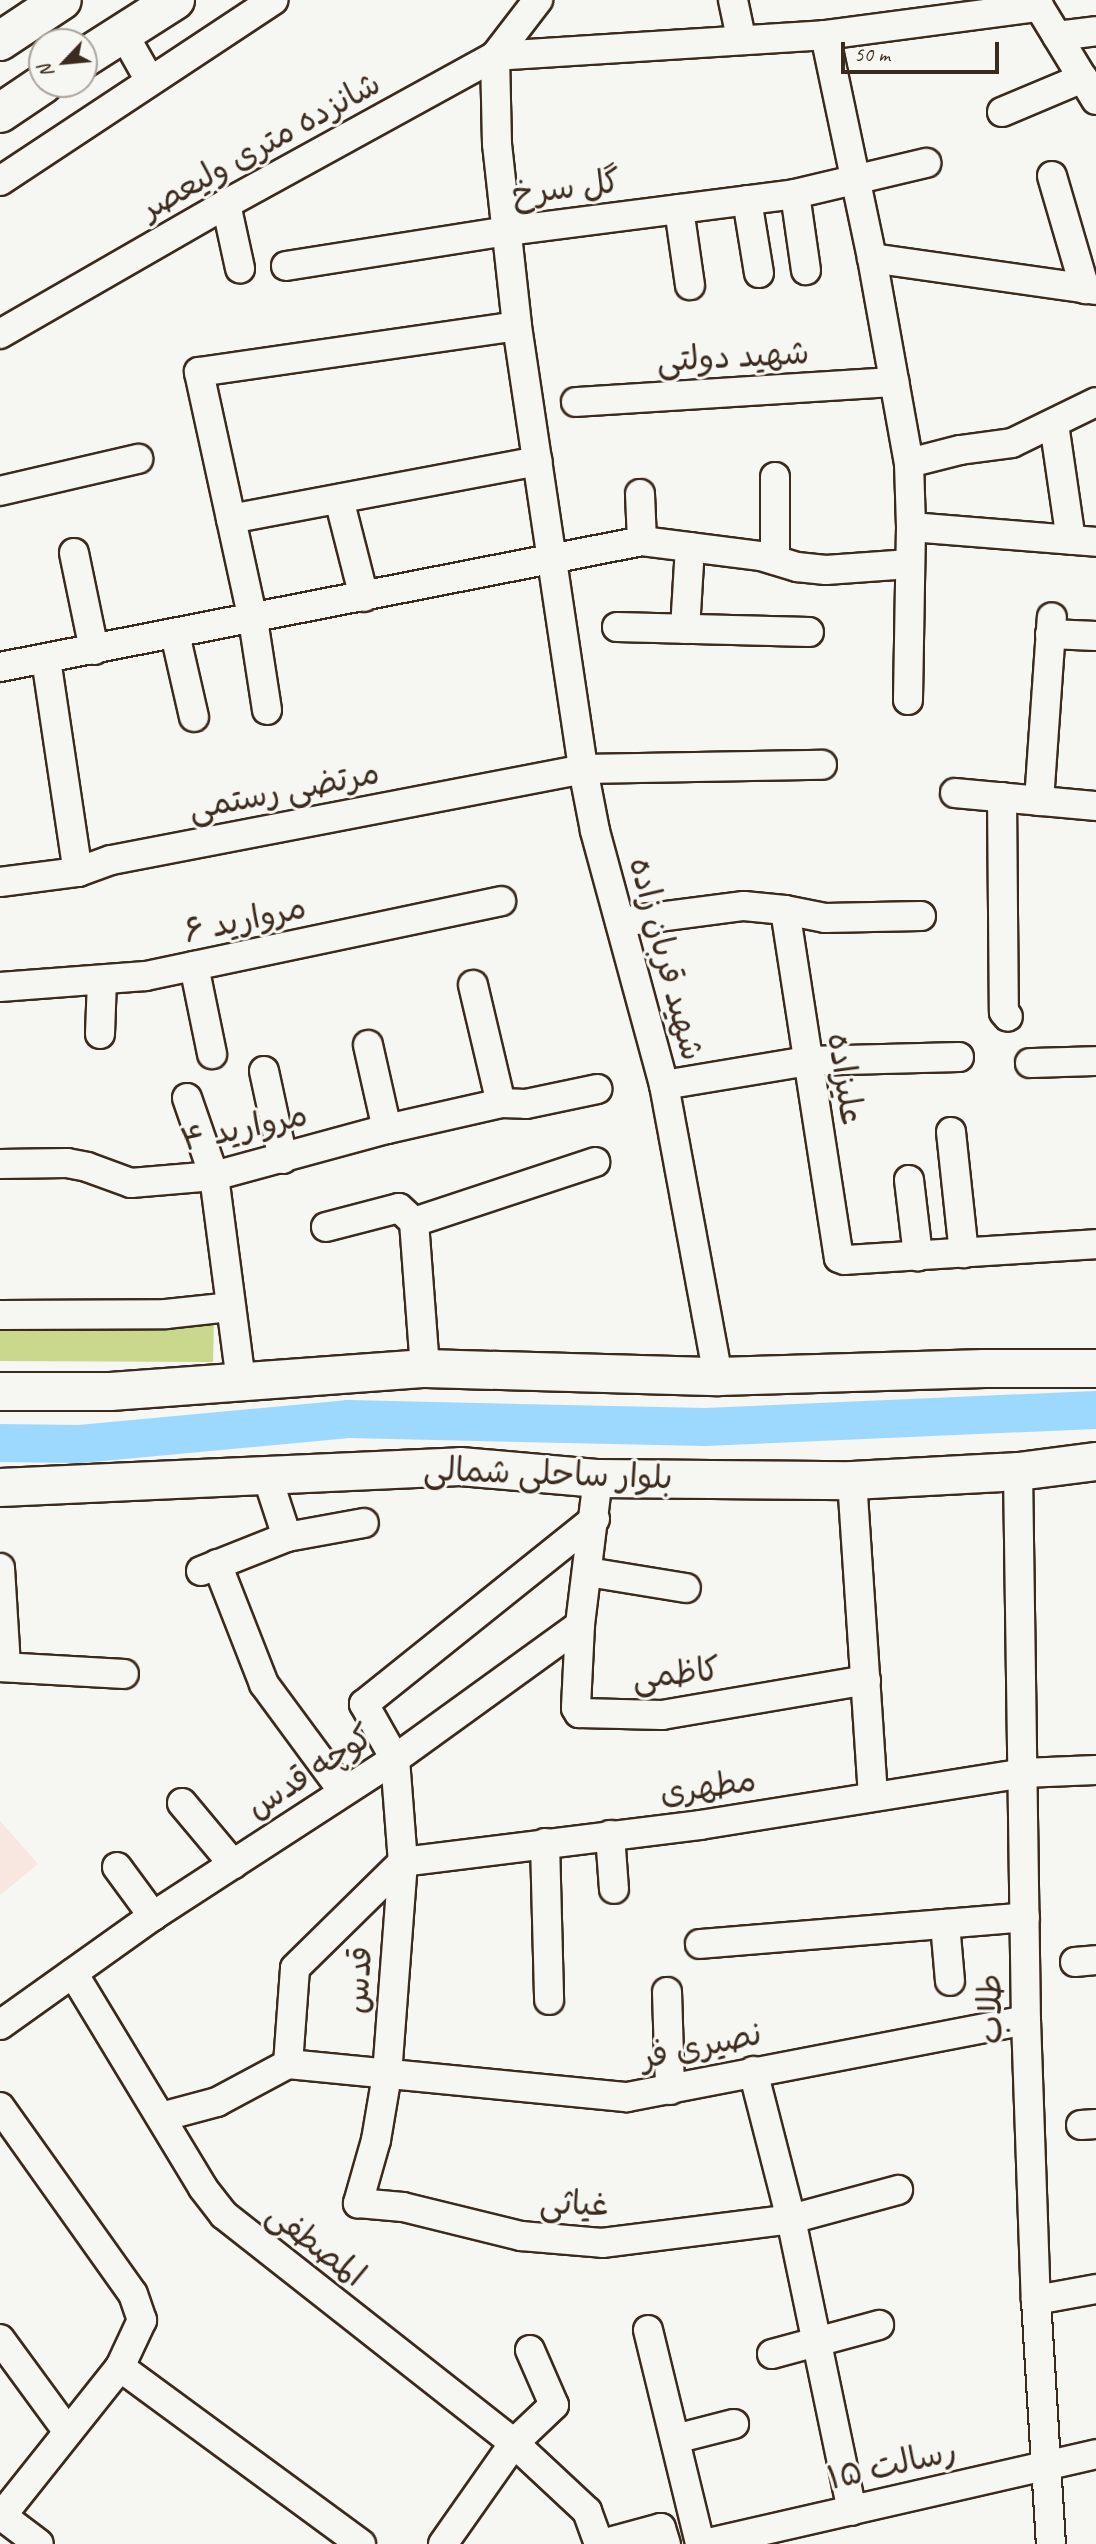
<!DOCTYPE html>
<meta charset="utf-8">
<style>
body{margin:0}
#map{position:relative;width:1096px;height:2544px;overflow:hidden;background:#f6f6f2;font-family:Caveat,"Playpen Sans Arabic",sans-serif}
div>[style]{position:absolute}
.built>*{inset:0;background:#f8e6e0}
.green>*{inset:0;background:#c9d88c}
.river>*{height:38px;margin:-19px;padding:0 19px;transform-origin:19px;border-radius:19px;background:#9dd9fe}
.roads{filter:drop-shadow(2px 0 #3b2a1e) drop-shadow(-2px 0 #3b2a1e) drop-shadow(0 2px #3b2a1e) drop-shadow(0 -2px #3b2a1e)}
.minor>*{height:28px;margin:-14px;padding:0 14px;transform-origin:14px;border-radius:14px;background:#f6f6f2}
.major>*{height:37px;margin:-18.5px;padding:0 18.5px;transform-origin:18.5px;border-radius:18.5px;background:#f6f6f2}
.highway>*{height:38px;margin:-19px;padding:0 19px;transform-origin:19px;border-radius:19px;background:#f6f6f2}
span{translate:-50% -50%;white-space:nowrap;text-align:center;line-height:1.15;-webkit-text-stroke:6px #f6f6f2;paint-order:stroke}
.street-label{font-size:33px;color:#3b2a1e}
.north{position:absolute;left:28px;top:28px;width:70px;height:70px;box-sizing:border-box;background:#f6f6f2;border:2px solid #aba49d;border-radius:50%;rotate:244deg;font-size:19px;font-weight:700;line-height:28px;text-align:center;color:#3b2a1e}
.north::after{content:'';display:block;margin:auto;width:24px;height:32px;background:#3b2a1e;clip-path:polygon(50% 0,100% 100%,50% 72%,0 100%)}
.scale{position:absolute;left:841px;top:42px;width:158px;height:32px;box-sizing:border-box;border:4px solid #3b2a1e;border-top:0;padding-left:9px;font-size:21px;line-height:24px;white-space:nowrap;color:#3b2a1e;-webkit-text-stroke:5px #f6f6f2;paint-order:stroke}
</style>
<div id="map">
<div class="built">
<div style="clip-path:polygon(0 1821px,38px 1864px,0 1895px)"></div>
</div>
<div class="green">
<div style="clip-path:polygon(214px 1318px,213px 1362px,0 1361px,0 1319px)"></div>
</div>
<div class="river">
<div style="left:0;top:1443px;width:80px;rotate:0.7deg"></div>
<div style="left:80px;top:1444px;width:269px;rotate:-5.3deg"></div>
<div style="left:348px;top:1419px;width:357px;rotate:1.3deg"></div>
<div style="left:705px;top:1427px;width:391px;rotate:-2.5deg"></div>
</div>
<div class="roads">
<div class="minor">
<div style="left:733px;top:0;width:40px;rotate:78deg"></div>
<div style="left:1035px;top:0;width:117px;rotate:58.6deg"></div>
<div style="left:123px;top:33px;width:55px;rotate:60.6deg"></div>
<div style="left:825px;top:35px;width:228px;rotate:78.1deg"></div>
<div style="left:872px;top:258px;width:208px;rotate:79.8deg"></div>
<div style="left:909px;top:463px;width:64px;rotate:88.2deg"></div>
<div style="left:911px;top:527px;width:173px;rotate:91deg"></div>
<div style="left:1057px;top:36px;width:39px;rotate:-7deg"></div>
<div style="left:495px;top:56px;width:88px;rotate:88.7deg"></div>
<div style="left:497px;top:144px;width:183px;rotate:83.7deg"></div>
<div style="left:517px;top:326px;width:448px;rotate:81.5deg"></div>
<div style="left:583px;top:769px;width:63px;rotate:79deg"></div>
<div style="left:595px;top:831px;width:263px;rotate:74.8deg"></div>
<div style="left:664px;top:1085px;width:296px;rotate:79.5deg"></div>
<div style="left:495px;top:56px;width:331px;rotate:-3.6deg"></div>
<div style="left:825px;top:35px;width:216px;rotate:-7.5deg"></div>
<div style="left:1002px;top:112px;width:88px;rotate:-22.8deg"></div>
<div style="left:1052px;top:176px;width:118px;rotate:73.7deg"></div>
<div style="left:0;top:181px;width:328px;rotate:-33.5deg"></div>
<div style="left:795px;top:194px;width:77px;rotate:81.8deg"></div>
<div style="left:747px;top:200px;width:74px;rotate:80.7deg"></div>
<div style="left:226px;top:204px;width:66px;rotate:77.7deg"></div>
<div style="left:679px;top:209px;width:77px;rotate:81.8deg"></div>
<div style="left:872px;top:258px;width:226px;rotate:8.1deg"></div>
<div style="left:286px;top:266px;width:224px;rotate:-9deg"></div>
<div style="left:507px;top:231px;width:290px;rotate:-7.3deg"></div>
<div style="left:795px;top:194px;width:135px;rotate:-13.3deg"></div>
<div style="left:0;top:334px;width:261px;rotate:-29.9deg"></div>
<div style="left:226px;top:204px;width:307px;rotate:-28.8deg"></div>
<div style="left:495px;top:56px;width:71px;rotate:-52.5deg"></div>
<div style="left:576px;top:402px;width:319px;rotate:-3.6deg"></div>
<div style="left:1054px;top:424px;width:117px;rotate:81.7deg"></div>
<div style="left:909px;top:463px;width:53px;rotate:-14.3deg"></div>
<div style="left:960px;top:450px;width:52px;rotate:-7.7deg"></div>
<div style="left:1012px;top:443px;width:93px;rotate:-26deg"></div>
<div style="left:775px;top:477px;width:83px;rotate:90deg"></div>
<div style="left:0;top:491px;width:142px;rotate:-13.1deg"></div>
<div style="left:640px;top:494px;width:47px;rotate:87.6deg"></div>
<div style="left:339px;top:499px;width:101px;rotate:75.7deg"></div>
<div style="left:231px;top:519px;width:312px;rotate:-10.7deg"></div>
<div style="left:911px;top:527px;width:186px;rotate:4.6deg"></div>
<div style="left:74px;top:553px;width:99px;rotate:78.3deg"></div>
<div style="left:617px;top:627px;width:192px;rotate:1.5deg"></div>
<div style="left:685px;top:629px;width:82px;rotate:-86.5deg"></div>
<div style="left:175px;top:634px;width:85px;rotate:77.1deg"></div>
<div style="left:1050px;top:634px;width:46px;rotate:2.5deg"></div>
<div style="left:46px;top:659px;width:215px;rotate:81.5deg"></div>
<div style="left:0;top:667px;width:654px;rotate:-11.1deg"></div>
<div style="left:642px;top:541px;width:120px;rotate:7.2deg"></div>
<div style="left:761px;top:556px;width:38px;rotate:17deg"></div>
<div style="left:797px;top:567px;width:29px;rotate:6deg"></div>
<div style="left:826px;top:570px;width:84px;rotate:-4.1deg"></div>
<div style="left:267px;top:710px;width:91px;rotate:-98.8deg"></div>
<div style="left:253px;top:620px;width:254px;rotate:-102.3deg"></div>
<div style="left:199px;top:372px;width:321px;rotate:-8.2deg"></div>
<div style="left:955px;top:793px;width:142px;rotate:5.3deg"></div>
<div style="left:1002px;top:797px;width:215px;rotate:89.5deg"></div>
<div style="left:1004px;top:1012px;width:6px;rotate:51deg"></div>
<div style="left:1039px;top:801px;width:184px;rotate:-86deg"></div>
<div style="left:0;top:882px;width:79px;rotate:-7.3deg"></div>
<div style="left:78px;top:872px;width:35px;rotate:-20deg"></div>
<div style="left:111px;top:860px;width:481px;rotate:-10.9deg"></div>
<div style="left:583px;top:769px;width:239px;rotate:-1deg"></div>
<div style="left:785px;top:910px;width:352px;rotate:81.2deg"></div>
<div style="left:839px;top:1258px;width:6px;rotate:18deg"></div>
<div style="left:845px;top:1260px;width:252px;rotate:-3.6deg"></div>
<div style="left:620px;top:922px;width:125px;rotate:-7.4deg"></div>
<div style="left:744px;top:906px;width:41px;rotate:5.6deg"></div>
<div style="left:785px;top:910px;width:41px;rotate:11.3deg"></div>
<div style="left:825px;top:918px;width:96px;rotate:-1.2deg"></div>
<div style="left:194px;top:966px;width:90px;rotate:78.4deg"></div>
<div style="left:473px;top:985px;width:121px;rotate:76.7deg"></div>
<div style="left:0;top:987px;width:146px;rotate:-4.3deg"></div>
<div style="left:146px;top:976px;width:363px;rotate:-11.9deg"></div>
<div style="left:100px;top:1034px;width:54px;rotate:-87.9deg"></div>
<div style="left:368px;top:1045px;width:86px;rotate:77.3deg"></div>
<div style="left:1030px;top:1063px;width:66px;rotate:-1.7deg"></div>
<div style="left:264px;top:1071px;width:90px;rotate:77.8deg"></div>
<div style="left:664px;top:1085px;width:145px;rotate:-9.5deg"></div>
<div style="left:807px;top:1061px;width:152px;rotate:-1.5deg"></div>
<div style="left:187px;top:1098px;width:83px;rotate:70.9deg"></div>
<div style="left:214px;top:1176px;width:208px;rotate:82.5deg"></div>
<div style="left:951px;top:1132px;width:122px;rotate:83.9deg"></div>
<div style="left:0;top:1164px;width:67px;rotate:-0.9deg"></div>
<div style="left:67px;top:1163px;width:20px;rotate:11deg"></div>
<div style="left:87px;top:1167px;width:47px;rotate:20deg"></div>
<div style="left:131px;top:1183px;width:83px;rotate:-4.8deg"></div>
<div style="left:214px;top:1176px;width:179px;rotate:-15.2deg"></div>
<div style="left:387px;top:1129px;width:117px;rotate:-12.8deg"></div>
<div style="left:501px;top:1103px;width:25px;rotate:2deg"></div>
<div style="left:526px;top:1104px;width:73px;rotate:-11.9deg"></div>
<div style="left:909px;top:1180px;width:77px;rotate:83.2deg"></div>
<div style="left:414px;top:1222px;width:146px;rotate:85.7deg"></div>
<div style="left:326px;top:1227px;width:75px;rotate:-14.6deg"></div>
<div style="left:399px;top:1208px;width:21px;rotate:43deg"></div>
<div style="left:414px;top:1222px;width:191px;rotate:-18.3deg"></div>
<div style="left:0;top:1315px;width:166px;rotate:-0.3deg"></div>
<div style="left:166px;top:1314px;width:64px;rotate:-6.2deg"></div>
<div style="left:1018px;top:1471px;width:549px;rotate:89.17deg"></div>
<div style="left:1026px;top:2020px;width:280px;rotate:88deg"></div>
<div style="left:1036px;top:2300px;width:244px;rotate:86.5deg"></div>
<div style="left:598px;top:1478px;width:148px;rotate:97deg"></div>
<div style="left:580px;top:1625px;width:83px;rotate:92.8deg"></div>
<div style="left:576px;top:1708px;width:6px;rotate:59deg"></div>
<div style="left:579px;top:1713px;width:83px;rotate:1.4deg"></div>
<div style="left:662px;top:1715px;width:207px;rotate:-9.7deg"></div>
<div style="left:852px;top:1480px;width:317px;rotate:86.2deg"></div>
<div style="left:595px;top:1519px;width:296px;rotate:141.3deg"></div>
<div style="left:364px;top:1704px;width:63px;rotate:60.6deg"></div>
<div style="left:395px;top:1759px;width:103px;rotate:85.6deg"></div>
<div style="left:403px;top:1862px;width:214px;rotate:94.3deg"></div>
<div style="left:387px;top:2075px;width:66px;rotate:99.6deg"></div>
<div style="left:376px;top:2140px;width:66px;rotate:105.9deg"></div>
<div style="left:358px;top:2203px;width:45px;rotate:5.1deg"></div>
<div style="left:403px;top:2207px;width:122px;rotate:13.8deg"></div>
<div style="left:521px;top:2236px;width:81px;rotate:4.9deg"></div>
<div style="left:602px;top:2243px;width:191px;rotate:-7.2deg"></div>
<div style="left:791px;top:2219px;width:111px;rotate:-15.2deg"></div>
<div style="left:287px;top:1537px;width:78px;rotate:-10.3deg"></div>
<div style="left:217px;top:1564px;width:129px;rotate:68.6deg"></div>
<div style="left:264px;top:1684px;width:133px;rotate:53.6deg"></div>
<div style="left:0;top:1568px;width:99px;rotate:86.5deg"></div>
<div style="left:201px;top:1571px;width:92px;rotate:-21.6deg"></div>
<div style="left:287px;top:1537px;width:64px;rotate:-108.2deg"></div>
<div style="left:588px;top:1572px;width:99px;rotate:9.3deg"></div>
<div style="left:0;top:1667px;width:124px;rotate:3.2deg"></div>
<div style="left:182px;top:1803px;width:80px;rotate:50.1deg"></div>
<div style="left:610px;top:1835px;width:54px;rotate:85.8deg"></div>
<div style="left:545px;top:1843px;width:157px;rotate:88.5deg"></div>
<div style="left:117px;top:1867px;width:61px;rotate:53.7deg"></div>
<div style="left:945px;top:1924px;width:57px;rotate:85deg"></div>
<div style="left:700px;top:1944px;width:326px;rotate:-4.7deg"></div>
<div style="left:1075px;top:1962px;width:21px;rotate:-5deg"></div>
<div style="left:73px;top:1973px;width:251px;rotate:58.8deg"></div>
<div style="left:203px;top:2188px;width:34px;rotate:52deg"></div>
<div style="left:224px;top:2215px;width:369px;rotate:38.2deg"></div>
<div style="left:514px;top:2443px;width:100px;rotate:43deg"></div>
<div style="left:587px;top:2511px;width:35px;rotate:70deg"></div>
<div style="left:667px;top:1992px;width:98px;rotate:88.2deg"></div>
<div style="left:0;top:2025px;width:188px;rotate:-35.5deg"></div>
<div style="left:153px;top:1916px;width:288px;rotate:-33deg"></div>
<div style="left:395px;top:1759px;width:228px;rotate:-35.9deg"></div>
<div style="left:288px;top:2064px;width:96px;rotate:-85.8deg"></div>
<div style="left:295px;top:1968px;width:151px;rotate:-44.5deg"></div>
<div style="left:403px;top:1862px;width:299px;rotate:-7.1deg"></div>
<div style="left:700px;top:1825px;width:327px;rotate:-9.1deg"></div>
<div style="left:1023px;top:1773px;width:73px;rotate:-2.4deg"></div>
<div style="left:753px;top:2071px;width:153px;rotate:75.6deg"></div>
<div style="left:791px;top:2219px;width:298px;rotate:78.2deg"></div>
<div style="left:0;top:2107px;width:229px;rotate:54.6deg"></div>
<div style="left:133px;top:2294px;width:28px;rotate:71deg"></div>
<div style="left:142px;top:2320px;width:52px;rotate:115.1deg"></div>
<div style="left:120px;top:2367px;width:193px;rotate:128.5deg"></div>
<div style="left:161px;top:2117px;width:58px;rotate:-15deg"></div>
<div style="left:217px;top:2102px;width:81px;rotate:-28.2deg"></div>
<div style="left:288px;top:2064px;width:341px;rotate:5.6deg"></div>
<div style="left:627px;top:2097px;width:406px;rotate:-10.9deg"></div>
<div style="left:1081px;top:2125px;width:15px;rotate:-4deg"></div>
<div style="left:1036px;top:2300px;width:61px;rotate:-10.4deg"></div>
<div style="left:648px;top:2330px;width:220px;rotate:76.3deg"></div>
<div style="left:0;top:2339px;width:115px;rotate:53.8deg"></div>
<div style="left:772px;top:2354px;width:111px;rotate:-15.2deg"></div>
<div style="left:120px;top:2367px;width:299px;rotate:36.3deg"></div>
<div style="left:675px;top:2439px;width:61px;rotate:-14.3deg"></div>
<div style="left:2px;top:2516px;width:46px;rotate:37.1deg"></div>
<div style="left:443px;top:2544px;width:123px;rotate:-54.9deg"></div>
<div style="left:514px;top:2443px;width:55px;rotate:-43.5deg"></div>
<div style="left:554px;top:2405px;width:60px;rotate:-113.6deg"></div>
<div style="left:602px;top:2544px;width:61px;rotate:-15.2deg"></div>
<div style="left:661px;top:2528px;width:17px;rotate:73deg"></div>
<div style="left:704px;top:2544px;width:402px;rotate:-12.9deg"></div>
</div>
<div class="major">
<div style="left:0;top:1391px;width:110px"></div>
<div style="left:110px;top:1391px;width:316px;rotate:-4.2deg"></div>
<div style="left:425px;top:1368px;width:293px;rotate:1.6deg"></div>
<div style="left:718px;top:1376px;width:266px;rotate:-1.7deg"></div>
<div style="left:984px;top:1368px;width:112px"></div>
<div style="left:0;top:1487px;width:460px;rotate:-2.6deg"></div>
<div style="left:460px;top:1466px;width:139px;rotate:5deg"></div>
<div style="left:598px;top:1478px;width:254px;rotate:0.5deg"></div>
<div style="left:852px;top:1480px;width:166px;rotate:-3.1deg"></div>
<div style="left:1018px;top:1471px;width:79px;rotate:-7.3deg"></div>
</div>
<div class="highway">
<div style="left:0;top:41px;width:74px;rotate:-33.5deg"></div>
<div style="left:84px;top:58px;width:108px;rotate:-32.5deg"></div>
<div style="left:0;top:113px;width:52px;rotate:-34deg"></div>
</div>
</div>
<div class="street-label">
<span style="left:261px;top:146px;rotate:-29deg">شانزده متری ولیعصر</span>
<span style="left:566px;top:188px;rotate:-7deg">گل سرخ</span>
<span style="left:733px;top:357px;rotate:-3deg">شهید دولتی</span>
<span style="left:284px;top:791px;rotate:-11deg">مرتضی رستمی</span>
<span style="left:245px;top:920px;rotate:-12deg">مروارید ۶</span>
<span style="left:666px;top:959px;rotate:75deg">شهید قربان زاده</span>
<span style="left:845px;top:1079px;rotate:81deg">علیزاده</span>
<span style="left:244px;top:1128px;rotate:-12deg">مروارید ۴</span>
<span style="left:548px;top:1474px;rotate:2deg">بلوار ساحلی شمالی</span>
<span style="left:676px;top:1674px;rotate:-6deg">کاظمی</span>
<span style="left:310px;top:1772px;rotate:-33deg">کوچه قدس</span>
<span style="left:708px;top:1787px;rotate:-8deg">مطهری</span>
<span style="left:359px;top:1980px;rotate:-86deg">قدس</span>
<span style="left:991px;top:2009px;rotate:-91deg">طلاب</span>
<span style="left:701px;top:2046px;rotate:-12deg">نصیری فر</span>
<span style="left:574px;top:2204px;rotate:2deg">غیاثی</span>
<span style="left:316px;top:2245px;rotate:38deg">المصطفی</span>
<span style="left:892px;top:2465px;rotate:-13deg">رسالت ۱۵</span>
</div>
<div class="north">N</div>
<div class="scale">50 m</div>
</div>
